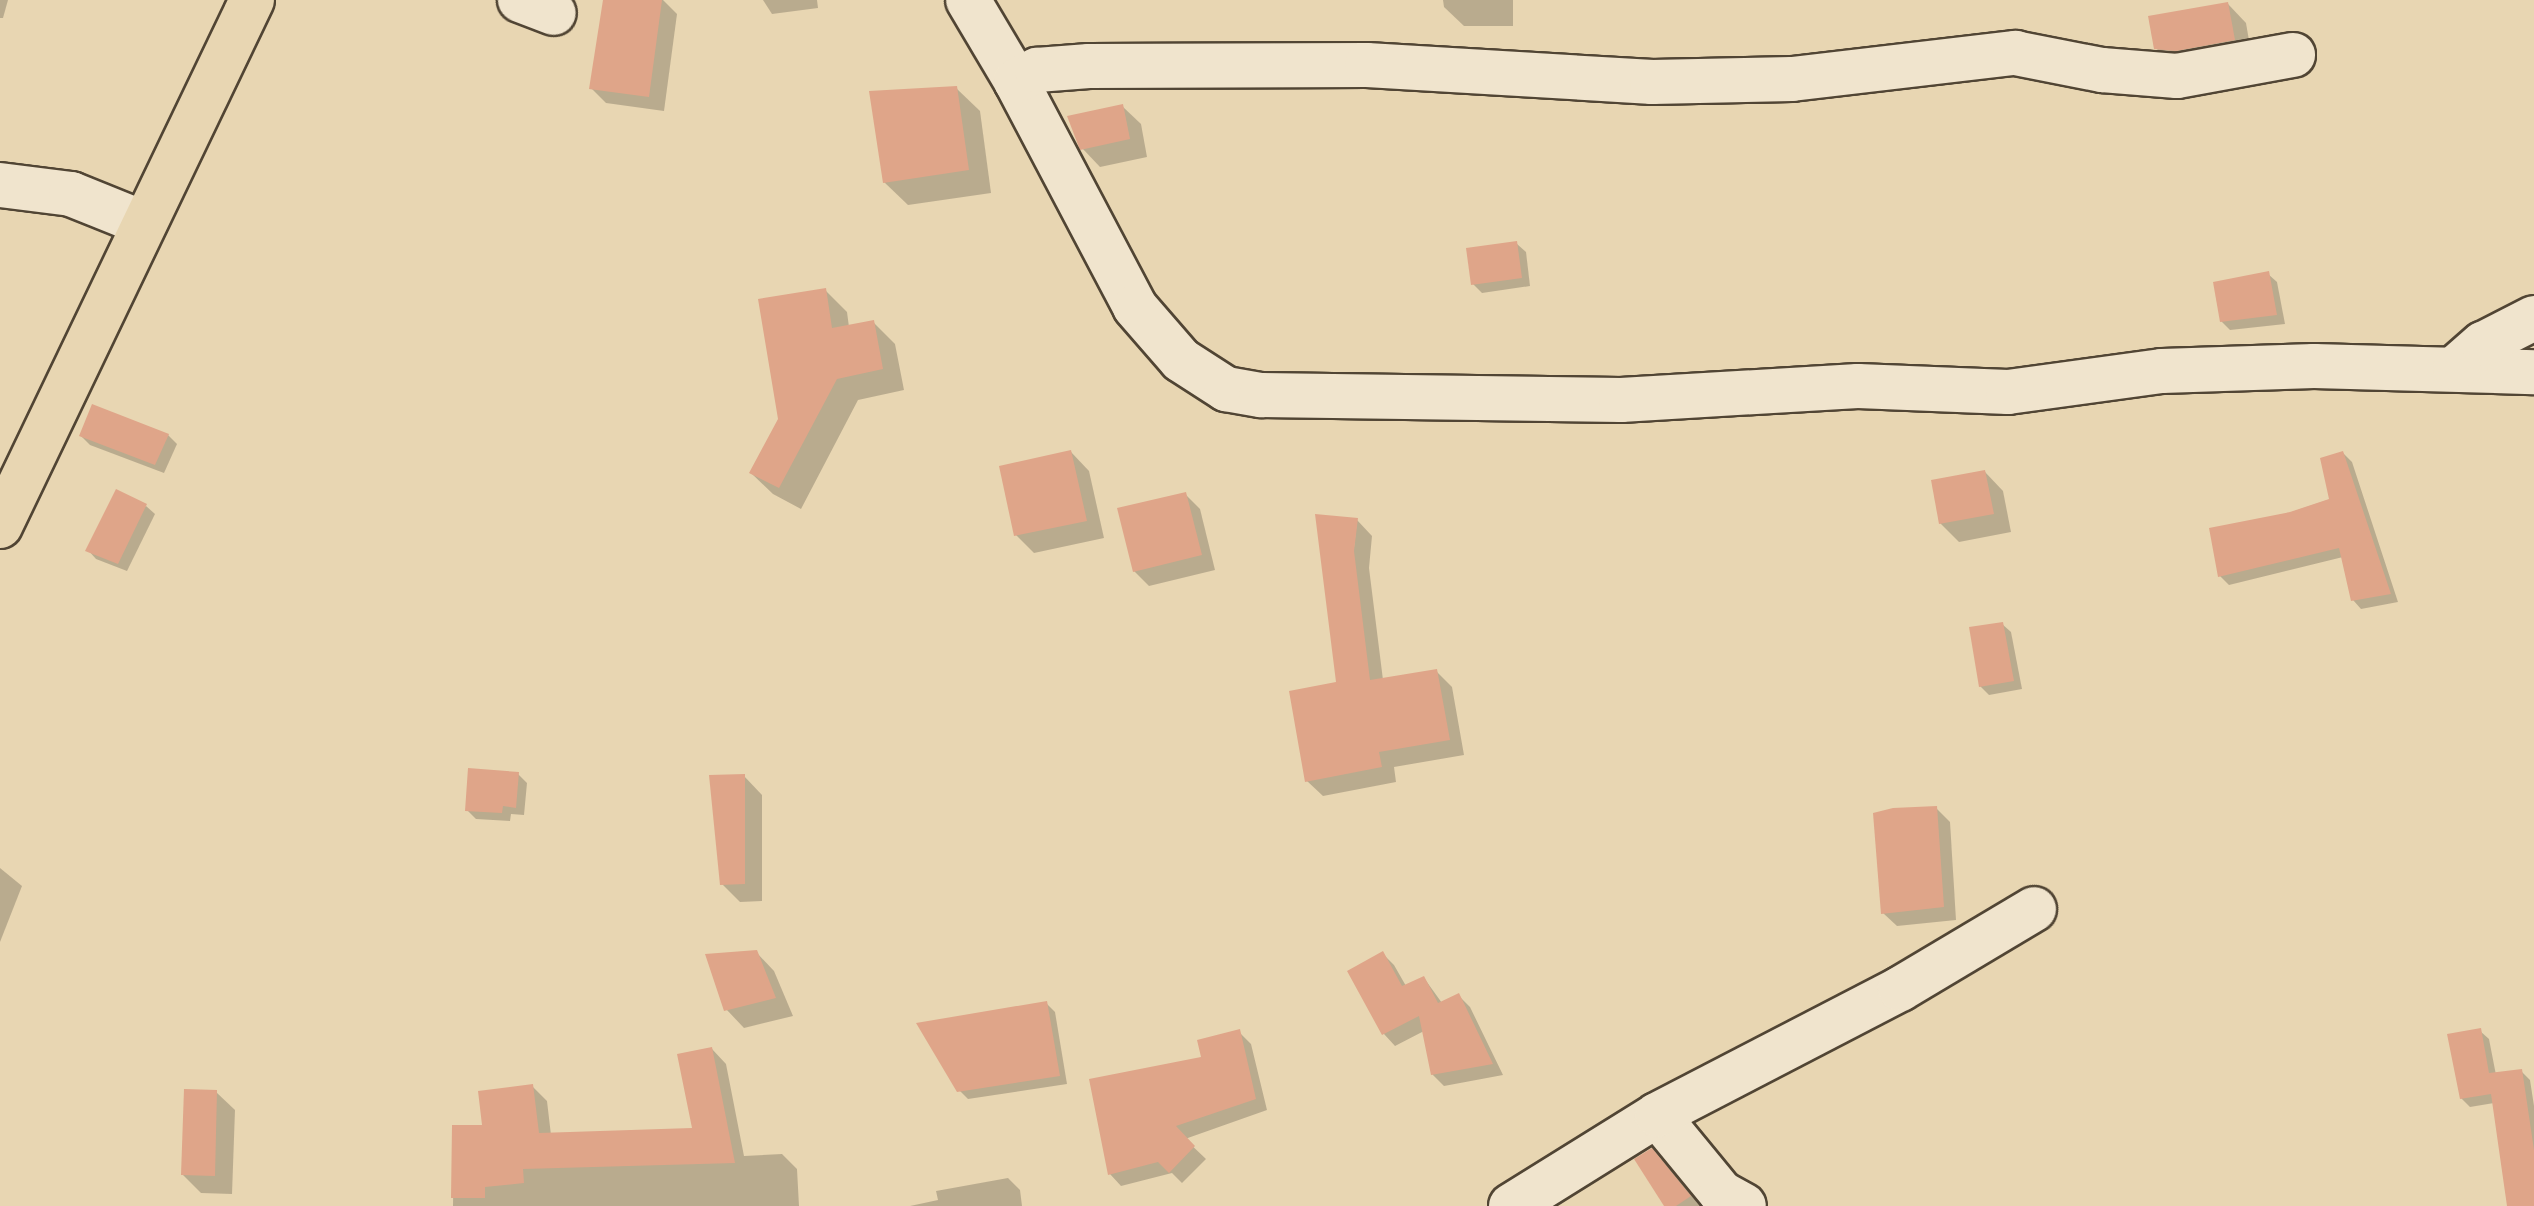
<!DOCTYPE html>
<style>
body{margin:0}
#map{position:relative;width:2534px;height:1206px;overflow:hidden;background:#e8d6b2;font-family:"Gentium Book Plus",serif}
div>[style]{position:absolute}
.shadow>*{inset:0;background:#0003}
.building>*{inset:0;background:#dfa589}
.roads{filter:drop-shadow(2px 0 #514534) drop-shadow(-2px 0 #514534) drop-shadow(0 2px #514534) drop-shadow(0 -2px #514534)}
.street>*{height:44px;margin:-22px;padding:0 22px;transform-origin:22px;border-radius:22px;background:#f0e4cd}
.highway>*{height:44px;margin:-22px;padding:0 22px;transform-origin:22px;border-radius:22px;background:#e8d6b2}
span{translate:-50% -50%;white-space:nowrap;text-align:center;line-height:1.15;-webkit-text-stroke:6px #f0e4cd;paint-order:stroke}
</style>
<div id="map">
<div class="shadow">
<div style="clip-path:polygon(0 0,8px 0,3px 18px,0 18px)"></div>
<div style="clip-path:polygon(605px 0,663px 0,677px 14px,664px 111px,606px 103px,591px 88px)"></div>
<div style="clip-path:polygon(763px 0,817px 0,818px 8px,772px 14px)"></div>
<div style="clip-path:polygon(1443px 0,1513px 0,1513px 26px,1464px 26px,1444px 7px)"></div>
<div style="clip-path:polygon(2228px 4px,2246px 23px,2252px 58px,2174px 67px,2156px 48px)"></div>
<div style="clip-path:polygon(956px 88px,980px 111px,991px 193px,908px 205px,884px 182px)"></div>
<div style="clip-path:polygon(1122px 106px,1141px 124px,1147px 157px,1100px 167px,1082px 148px)"></div>
<div style="clip-path:polygon(1517px 244px,1526px 252px,1530px 286px,1482px 293px,1473px 284px)"></div>
<div style="clip-path:polygon(2268px 274px,2277px 282px,2285px 324px,2230px 330px,2221px 321px)"></div>
<div style="clip-path:polygon(825px 290px,847px 312px,849px 327px,873px 322px,895px 344px,904px 390px,858px 400px,801px 509px,773px 494px,751px 473px,780px 419px)"></div>
<div style="clip-path:polygon(168px 435px,177px 444px,164px 473px,90px 445px,81px 436px)"></div>
<div style="clip-path:polygon(1071px 452px,1089px 471px,1104px 538px,1034px 553px,1016px 535px)"></div>
<div style="clip-path:polygon(2343px 453px,2352px 462px,2398px 602px,2361px 609px,2353px 600px,2343px 557px,2229px 585px,2220px 576px,2290px 514px,2331px 500px)"></div>
<div style="clip-path:polygon(1985px 472px,2003px 491px,2011px 532px,1959px 542px,1940px 523px)"></div>
<div style="clip-path:polygon(1185px 494px,1200px 509px,1215px 570px,1149px 586px,1134px 571px)"></div>
<div style="clip-path:polygon(146px 506px,155px 514px,127px 571px,96px 559px,88px 550px)"></div>
<div style="clip-path:polygon(1357px 520px,1372px 536px,1369px 568px,1383px 680px,1436px 671px,1452px 687px,1464px 755px,1394px 767px,1396px 782px,1323px 796px,1307px 781px,1339px 683px)"></div>
<div style="clip-path:polygon(2002px 624px,2011px 632px,2022px 689px,1989px 695px,1980px 686px)"></div>
<div style="clip-path:polygon(518px 774px,527px 783px,524px 815px,511px 814px,510px 821px,476px 819px,467px 810px)"></div>
<div style="clip-path:polygon(744px 776px,762px 795px,762px 901px,740px 902px,722px 884px)"></div>
<div style="clip-path:polygon(1936px 808px,1950px 822px,1956px 920px,1897px 926px,1883px 913px)"></div>
<div style="clip-path:polygon(0 868px,22px 886px,0 942px)"></div>
<div style="clip-path:polygon(756px 952px,774px 971px,793px 1016px,744px 1028px,726px 1009px)"></div>
<div style="clip-path:polygon(1383px 954px,1394px 965px,1406px 986px,1424px 978px,1442px 1003px,1458px 995px,1470px 1007px,1503px 1075px,1444px 1086px,1432px 1074px,1424px 1031px,1395px 1046px,1384px 1034px)"></div>
<div style="clip-path:polygon(1046px 1003px,1055px 1012px,1067px 1084px,968px 1099px,959px 1090px)"></div>
<div style="clip-path:polygon(2480px 1031px,2489px 1039px,2496px 1075px,2521px 1071px,2530px 1080px,2534px 1106px,2534px 1194px,2494px 1103px,2470px 1107px,2461px 1098px)"></div>
<div style="clip-path:polygon(1239px 1032px,1251px 1044px,1267px 1110px,1185px 1139px,1206px 1159px,1182px 1183px,1172px 1173px,1121px 1186px,1110px 1174px,1204px 1059px)"></div>
<div style="clip-path:polygon(712px 1049px,726px 1064px,744px 1156px,782px 1154px,797px 1169px,799px 1206px,453px 1206px,454px 1127px,484px 1127px,532px 1086px,547px 1101px,551px 1135px,694px 1129px)"></div>
<div style="clip-path:polygon(216px 1092px,235px 1110px,232px 1194px,201px 1193px,183px 1175px)"></div>
<div style="clip-path:polygon(1651px 1150px,1670px 1169px,1700px 1206px,1667px 1206px)"></div>
<div style="clip-path:polygon(1008px 1178px,1020px 1190px,1022px 1206px,910px 1206px,938px 1200px,936px 1191px)"></div>
</div>
<div class="building">
<div style="clip-path:polygon(603px 0,662px 0,649px 97px,589px 89px)"></div>
<div style="clip-path:polygon(2228px 2px,2235px 40px,2176px 51px,2154px 49px,2148px 16px)"></div>
<div style="clip-path:polygon(957px 86px,969px 170px,883px 183px,869px 91px)"></div>
<div style="clip-path:polygon(1123px 104px,1130px 139px,1080px 150px,1067px 116px)"></div>
<div style="clip-path:polygon(1517px 241px,1522px 278px,1471px 285px,1466px 248px)"></div>
<div style="clip-path:polygon(2269px 271px,2277px 315px,2220px 322px,2213px 282px)"></div>
<div style="clip-path:polygon(826px 288px,832px 328px,874px 320px,883px 369px,837px 379px,779px 488px,749px 473px,778px 419px,758px 299px)"></div>
<div style="clip-path:polygon(92px 404px,169px 434px,155px 465px,79px 436px)"></div>
<div style="clip-path:polygon(1071px 450px,1087px 521px,1014px 536px,999px 466px)"></div>
<div style="clip-path:polygon(2343px 451px,2391px 594px,2351px 601px,2339px 548px,2218px 577px,2209px 528px,2290px 512px,2329px 499px,2320px 458px)"></div>
<div style="clip-path:polygon(1985px 470px,1994px 514px,1939px 524px,1931px 480px)"></div>
<div style="clip-path:polygon(116px 489px,147px 504px,118px 564px,85px 551px)"></div>
<div style="clip-path:polygon(1186px 492px,1202px 555px,1133px 572px,1117px 508px)"></div>
<div style="clip-path:polygon(1315px 514px,1358px 518px,1354px 551px,1370px 680px,1437px 669px,1450px 740px,1379px 752px,1382px 767px,1305px 782px,1289px 691px,1336px 682px)"></div>
<div style="clip-path:polygon(2003px 622px,2014px 681px,1979px 687px,1969px 627px)"></div>
<div style="clip-path:polygon(468px 768px,519px 772px,516px 808px,503px 806px,502px 813px,465px 811px)"></div>
<div style="clip-path:polygon(745px 774px,745px 884px,720px 885px,709px 775px)"></div>
<div style="clip-path:polygon(1937px 806px,1944px 907px,1881px 914px,1873px 813px,1893px 808px)"></div>
<div style="clip-path:polygon(757px 950px,776px 998px,724px 1011px,705px 954px)"></div>
<div style="clip-path:polygon(1383px 951px,1402px 986px,1424px 976px,1438px 1003px,1459px 993px,1493px 1064px,1431px 1075px,1419px 1016px,1382px 1035px,1347px 971px)"></div>
<div style="clip-path:polygon(1047px 1001px,1060px 1076px,957px 1092px,916px 1023px)"></div>
<div style="clip-path:polygon(2481px 1028px,2489px 1073px,2522px 1069px,2534px 1150px,2534px 1206px,2507px 1206px,2491px 1094px,2460px 1099px,2447px 1034px)"></div>
<div style="clip-path:polygon(1240px 1029px,1256px 1099px,1176px 1126px,1195px 1146px,1169px 1173px,1158px 1162px,1108px 1175px,1089px 1079px,1201px 1057px,1197px 1040px)"></div>
<div style="clip-path:polygon(712px 1047px,735px 1163px,523px 1169px,524px 1183px,485px 1187px,485px 1198px,451px 1198px,452px 1125px,482px 1125px,478px 1091px,533px 1084px,539px 1133px,692px 1128px,677px 1054px)"></div>
<div style="clip-path:polygon(184px 1089px,217px 1090px,215px 1176px,181px 1175px)"></div>
<div style="clip-path:polygon(1652px 1148px,1691px 1196px,1676px 1206px,1664px 1206px,1634px 1159px)"></div>
</div>
<div class="roads">
<div class="street">
<div style="left:520px;top:0;width:36px;rotate:21deg"></div>
<div style="left:968px;top:0;width:94px;rotate:59.3deg"></div>
<div style="left:1016px;top:81px;width:255px;rotate:62.2deg"></div>
<div style="left:1135px;top:307px;width:70px;rotate:49deg"></div>
<div style="left:1181px;top:360px;width:54px;rotate:32.8deg"></div>
<div style="left:1226px;top:389px;width:36px;rotate:10deg"></div>
<div style="left:1261px;top:395px;width:360px;rotate:0.8deg"></div>
<div style="left:1621px;top:400px;width:237px;rotate:-3.4deg"></div>
<div style="left:1858px;top:386px;width:150px;rotate:2.3deg"></div>
<div style="left:2008px;top:392px;width:155px;rotate:-7.8deg"></div>
<div style="left:2162px;top:371px;width:152px;rotate:-1.9deg"></div>
<div style="left:2314px;top:366px;width:220px;rotate:1.6deg"></div>
<div style="left:1016px;top:81px;width:24px;rotate:-28deg"></div>
<div style="left:1037px;top:70px;width:52px;rotate:-4.4deg"></div>
<div style="left:1089px;top:66px;width:278px;rotate:-0.2deg"></div>
<div style="left:1367px;top:65px;width:286px;rotate:3.4deg"></div>
<div style="left:1652px;top:82px;width:140px;rotate:-1.2deg"></div>
<div style="left:1792px;top:79px;width:225px;rotate:-6.7deg"></div>
<div style="left:2015px;top:53px;width:89px;rotate:11.1deg"></div>
<div style="left:2102px;top:70px;width:75px;rotate:4.6deg"></div>
<div style="left:2177px;top:76px;width:118px;rotate:-10.3deg"></div>
<div style="left:0;top:185px;width:72px;rotate:7.2deg"></div>
<div style="left:71px;top:194px;width:78px;rotate:21.9deg"></div>
<div style="left:2455px;top:368px;width:37px;rotate:-41deg"></div>
<div style="left:2483px;top:344px;width:57px;rotate:-27deg"></div>
<div style="left:1657px;top:1115px;width:101px;rotate:50.6deg"></div>
<div style="left:1721px;top:1193px;width:26px;rotate:29deg"></div>
<div style="left:1511px;top:1206px;width:172px;rotate:-31.9deg"></div>
<div style="left:1657px;top:1115px;width:274px;rotate:-27.4deg"></div>
<div style="left:1900px;top:989px;width:156px;rotate:-30.8deg"></div>
</div>
<div class="highway">
<div style="left:0;top:526px;width:583px;rotate:-64.4deg"></div>
</div>
</div>
</div>
